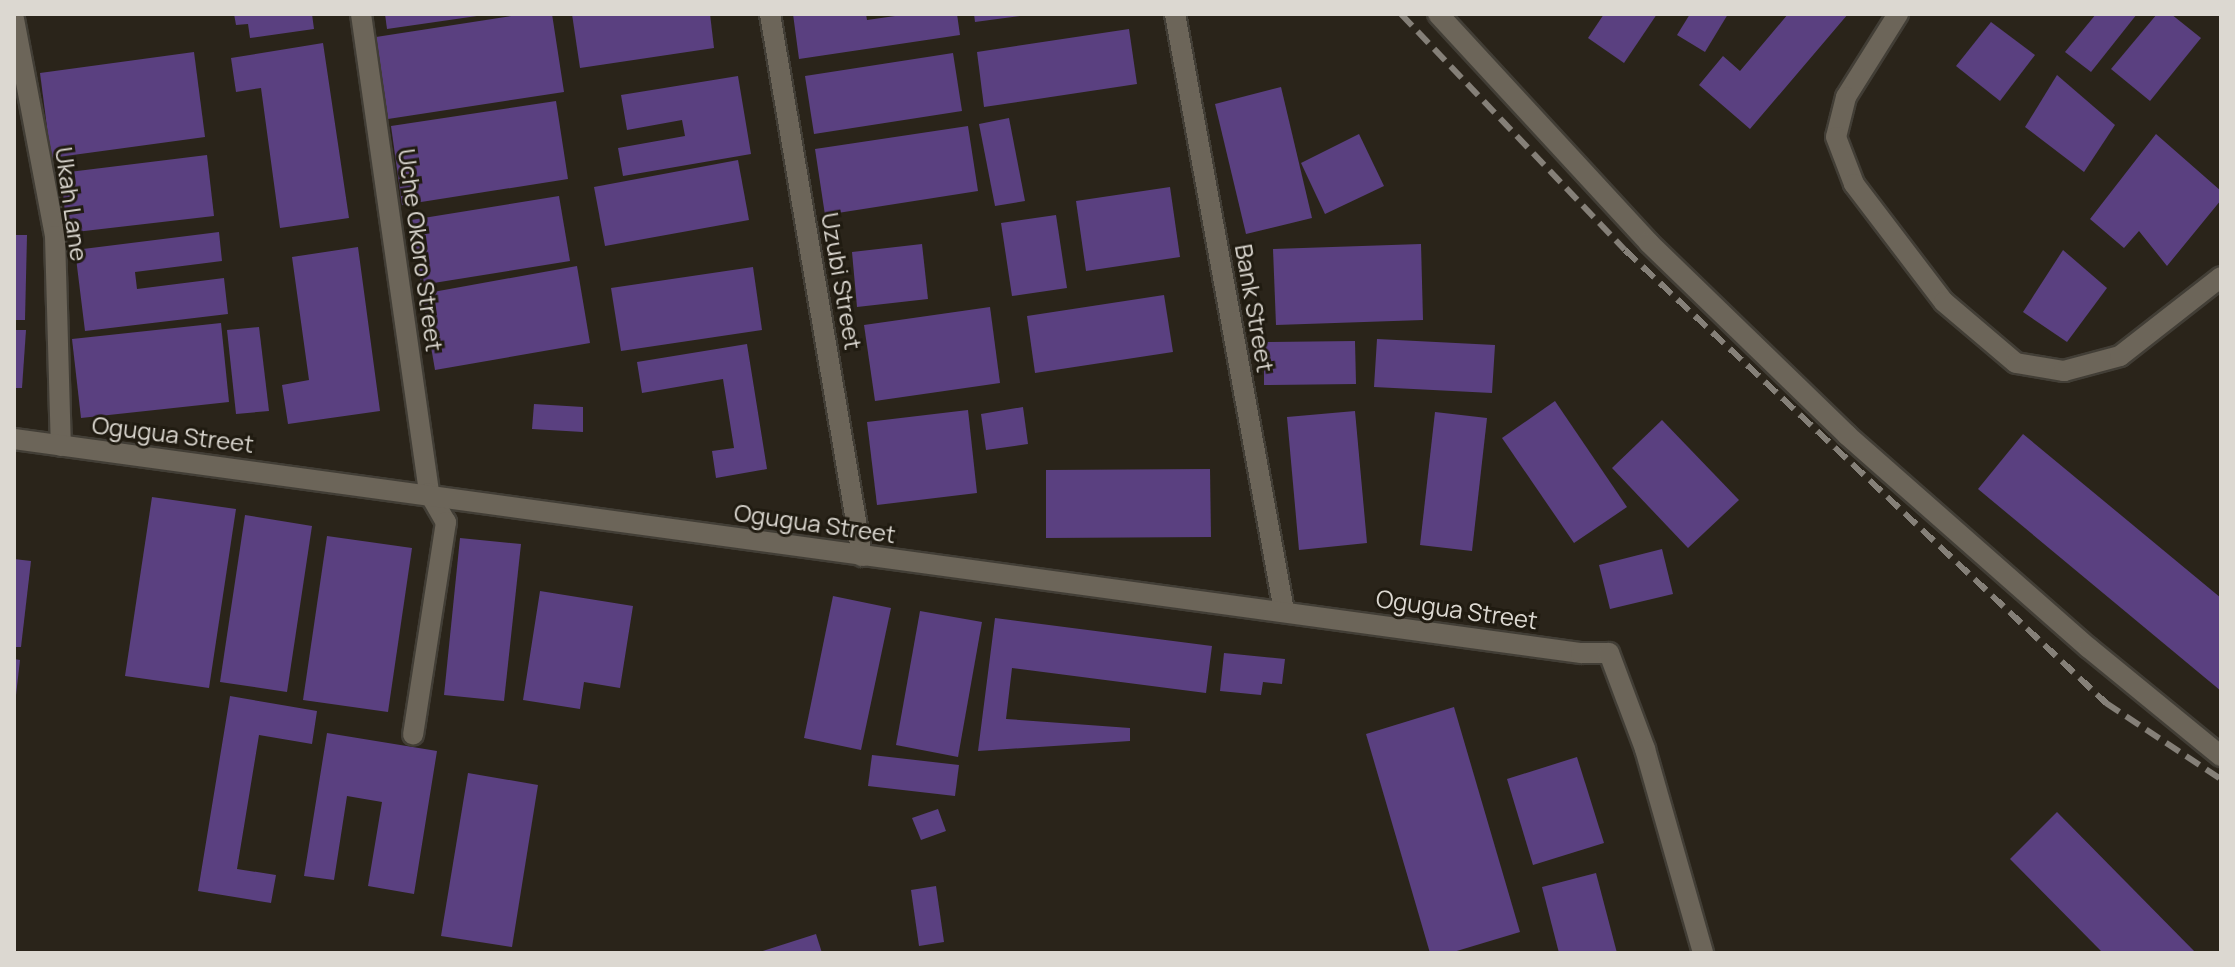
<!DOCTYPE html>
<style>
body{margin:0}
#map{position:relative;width:2235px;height:967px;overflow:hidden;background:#2a241a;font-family:Manrope,sans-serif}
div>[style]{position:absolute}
.building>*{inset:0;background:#5a4080}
.roads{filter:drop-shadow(2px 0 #423e36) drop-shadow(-2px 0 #423e36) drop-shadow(0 2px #423e36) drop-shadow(0 -2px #423e36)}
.street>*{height:20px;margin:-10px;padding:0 10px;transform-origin:10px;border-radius:10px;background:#6c6559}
.rail>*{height:6px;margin-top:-3px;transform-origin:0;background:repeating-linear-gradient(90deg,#858078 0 16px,transparent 0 24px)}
span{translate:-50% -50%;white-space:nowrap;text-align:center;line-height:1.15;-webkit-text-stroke:6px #201b11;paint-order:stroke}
.street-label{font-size:24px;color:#dcd8d1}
.frame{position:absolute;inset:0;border:16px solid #dcd8d1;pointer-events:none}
</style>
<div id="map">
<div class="building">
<div style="clip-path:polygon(234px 14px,312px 14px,314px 29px,250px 38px,248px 24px,236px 25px)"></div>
<div style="clip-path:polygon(385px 14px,477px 14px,477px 16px,387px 29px)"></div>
<div style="clip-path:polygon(524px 14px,552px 14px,564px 92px,388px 119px,376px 37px)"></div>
<div style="clip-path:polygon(572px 14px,710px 14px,714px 48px,580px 68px)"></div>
<div style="clip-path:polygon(793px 14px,866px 14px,867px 20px,909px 14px,957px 14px,960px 35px,799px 59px)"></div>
<div style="clip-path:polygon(974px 14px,1020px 14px,1020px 16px,975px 22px)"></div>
<div style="clip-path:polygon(1604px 14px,1657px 14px,1624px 63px,1588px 38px)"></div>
<div style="clip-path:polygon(1690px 14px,1728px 14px,1705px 52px,1677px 35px)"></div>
<div style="clip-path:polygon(1788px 14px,1848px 14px,1750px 129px,1699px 85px,1723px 56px,1740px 71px)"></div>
<div style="clip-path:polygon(2096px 14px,2137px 14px,2091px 72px,2065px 52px)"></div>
<div style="clip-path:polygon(2157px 14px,2171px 14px,2201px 38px,2150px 101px,2111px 69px)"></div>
<div style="clip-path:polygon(1991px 22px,2035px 55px,2000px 101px,1956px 66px)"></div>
<div style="clip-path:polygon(1129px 29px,1137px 84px,984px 107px,977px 52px)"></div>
<div style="clip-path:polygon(323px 43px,349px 218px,280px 228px,261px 88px,236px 92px,231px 58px)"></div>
<div style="clip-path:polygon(194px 52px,205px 137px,51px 158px,40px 73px)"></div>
<div style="clip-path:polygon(953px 53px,962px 111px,814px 134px,805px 76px)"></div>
<div style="clip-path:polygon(2057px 75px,2115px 125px,2084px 172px,2025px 127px)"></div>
<div style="clip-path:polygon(738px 76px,751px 154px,623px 176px,618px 148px,685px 136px,682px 120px,627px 130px,621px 95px)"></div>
<div style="clip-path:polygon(1281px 87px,1312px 218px,1246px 234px,1215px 104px)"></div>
<div style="clip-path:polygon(556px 101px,568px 179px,402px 205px,391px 126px)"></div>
<div style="clip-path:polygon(1009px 118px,1025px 201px,995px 206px,979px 124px)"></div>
<div style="clip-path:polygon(968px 126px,978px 191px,825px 215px,815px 149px)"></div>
<div style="clip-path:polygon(1359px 134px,1384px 186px,1325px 214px,1301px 163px)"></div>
<div style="clip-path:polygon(2156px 134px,2221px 191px,2221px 200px,2167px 266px,2139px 231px,2124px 248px,2090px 219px)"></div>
<div style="clip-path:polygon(207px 155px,214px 216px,67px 233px,61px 173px)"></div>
<div style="clip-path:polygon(738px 160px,749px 220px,605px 246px,594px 187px)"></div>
<div style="clip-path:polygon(1170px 187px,1180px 257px,1086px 271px,1076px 201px)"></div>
<div style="clip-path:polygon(559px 196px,570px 261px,421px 285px,411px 220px)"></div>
<div style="clip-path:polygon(1056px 215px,1067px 288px,1012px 296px,1001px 223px)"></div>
<div style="clip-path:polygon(219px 232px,222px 261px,135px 272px,137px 289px,224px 278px,228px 314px,85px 331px,75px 250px)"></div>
<div style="clip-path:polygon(14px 235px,27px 235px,25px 320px,14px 320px)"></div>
<div style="clip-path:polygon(922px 244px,928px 299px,857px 307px,852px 252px)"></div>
<div style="clip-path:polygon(1421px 244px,1423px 320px,1276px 325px,1273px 249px)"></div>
<div style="clip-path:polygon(358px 247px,380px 411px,288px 424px,282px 385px,309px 380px,292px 257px)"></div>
<div style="clip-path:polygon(2063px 250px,2107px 288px,2067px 342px,2023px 312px)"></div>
<div style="clip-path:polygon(577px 266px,590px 343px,435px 370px,422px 294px)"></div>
<div style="clip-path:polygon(753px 267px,762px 330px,621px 351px,611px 288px)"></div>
<div style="clip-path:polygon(1164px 295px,1173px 352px,1035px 373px,1027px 316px)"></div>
<div style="clip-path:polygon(990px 307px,1000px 383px,875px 401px,864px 325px)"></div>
<div style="clip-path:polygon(221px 323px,229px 402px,81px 418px,72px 339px)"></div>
<div style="clip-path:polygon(259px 327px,269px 411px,236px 414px,227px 330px)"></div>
<div style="clip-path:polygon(14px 330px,26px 330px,22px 388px,14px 388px)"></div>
<div style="clip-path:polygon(1377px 339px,1495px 345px,1492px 393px,1374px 387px)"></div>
<div style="clip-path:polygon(1355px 341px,1356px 384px,1264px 385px,1264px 342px)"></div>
<div style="clip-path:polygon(747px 344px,767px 469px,716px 478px,712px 451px,734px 448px,723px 379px,642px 393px,637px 362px)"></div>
<div style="clip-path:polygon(1555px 401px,1627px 507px,1574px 543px,1502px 438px)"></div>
<div style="clip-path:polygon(534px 404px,583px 407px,583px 432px,532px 429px)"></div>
<div style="clip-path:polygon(1023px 407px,1028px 444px,986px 450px,981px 414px)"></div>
<div style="clip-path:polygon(968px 410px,977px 493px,877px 505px,867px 422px)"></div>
<div style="clip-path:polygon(1355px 411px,1367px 543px,1299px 550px,1287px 417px)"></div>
<div style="clip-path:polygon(1435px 412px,1487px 418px,1472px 551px,1420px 545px)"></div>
<div style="clip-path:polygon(1662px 420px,1739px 500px,1688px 548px,1612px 468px)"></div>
<div style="clip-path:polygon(2023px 434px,2221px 598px,2221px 691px,1978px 489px)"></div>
<div style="clip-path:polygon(1210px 469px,1211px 537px,1046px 538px,1046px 470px)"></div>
<div style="clip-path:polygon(152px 497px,236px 509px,209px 688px,125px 676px)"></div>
<div style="clip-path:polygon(245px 515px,312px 526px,287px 692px,220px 682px)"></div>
<div style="clip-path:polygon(327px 536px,412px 548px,388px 712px,303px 700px)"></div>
<div style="clip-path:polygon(460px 538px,521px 544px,504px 701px,444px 695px)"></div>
<div style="clip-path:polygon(1662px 549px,1673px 594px,1610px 609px,1599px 565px)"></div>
<div style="clip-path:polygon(14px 559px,31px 561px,21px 647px,14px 647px)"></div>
<div style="clip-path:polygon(540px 591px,633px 606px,620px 688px,584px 682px,580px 709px,523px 700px)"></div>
<div style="clip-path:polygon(833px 596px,891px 608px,861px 750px,804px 738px)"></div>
<div style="clip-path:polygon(920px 611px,982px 622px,958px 757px,896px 745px)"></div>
<div style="clip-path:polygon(995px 618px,1212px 646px,1206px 693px,1012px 668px,1006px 719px,1130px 728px,1130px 741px,978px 751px)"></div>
<div style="clip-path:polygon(1224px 653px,1285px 659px,1282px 684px,1263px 682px,1261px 695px,1220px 691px)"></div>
<div style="clip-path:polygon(14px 659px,20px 660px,16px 695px,14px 694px)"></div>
<div style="clip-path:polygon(230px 696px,317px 711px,312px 744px,259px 735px,237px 869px,276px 875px,271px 903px,198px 891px)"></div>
<div style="clip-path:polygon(1454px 707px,1520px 932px,1450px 953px,1430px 953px,1366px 734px)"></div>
<div style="clip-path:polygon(327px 733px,437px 751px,414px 894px,368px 886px,382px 802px,347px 796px,334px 880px,304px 876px)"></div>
<div style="clip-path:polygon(872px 755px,959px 765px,955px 796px,868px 786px)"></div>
<div style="clip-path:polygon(1577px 757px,1604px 843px,1533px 865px,1507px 779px)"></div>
<div style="clip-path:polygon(468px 773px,538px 785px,512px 947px,441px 936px)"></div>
<div style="clip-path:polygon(938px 809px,946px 831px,921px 840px,912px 818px)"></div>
<div style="clip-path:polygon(2057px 812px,2196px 953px,2103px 953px,2010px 859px)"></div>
<div style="clip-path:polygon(1596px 873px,1617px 953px,1559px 953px,1542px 887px)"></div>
<div style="clip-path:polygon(936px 886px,944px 942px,919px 946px,911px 890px)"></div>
<div style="clip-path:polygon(816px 934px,822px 953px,761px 953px,760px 952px)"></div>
</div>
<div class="roads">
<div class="street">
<div style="left:361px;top:14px;width:484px;rotate:81.9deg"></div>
<div style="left:429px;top:493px;width:34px;rotate:60deg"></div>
<div style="left:446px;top:522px;width:215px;rotate:98.8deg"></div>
<div style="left:770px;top:14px;width:550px;rotate:80.37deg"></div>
<div style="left:1175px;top:14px;width:607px;rotate:79.65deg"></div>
<div style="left:1438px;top:14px;width:311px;rotate:47.3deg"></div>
<div style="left:1649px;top:243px;width:276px;rotate:44.1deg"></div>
<div style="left:1847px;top:435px;width:322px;rotate:41.4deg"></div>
<div style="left:2089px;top:648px;width:171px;rotate:39.3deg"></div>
<div style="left:1898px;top:14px;width:98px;rotate:122.1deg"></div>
<div style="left:1846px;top:97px;width:41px;rotate:104deg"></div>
<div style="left:1836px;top:137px;width:50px;rotate:69deg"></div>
<div style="left:1854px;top:184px;width:148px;rotate:52.7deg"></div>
<div style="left:1944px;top:302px;width:94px;rotate:40.3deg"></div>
<div style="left:2016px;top:363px;width:49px;rotate:9.5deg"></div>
<div style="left:2064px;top:371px;width:58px;rotate:-15deg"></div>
<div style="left:2120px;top:356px;width:128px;rotate:-38deg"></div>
<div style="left:14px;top:19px;width:221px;rotate:79.3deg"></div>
<div style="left:55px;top:236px;width:210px;rotate:88.4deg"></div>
<div style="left:14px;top:439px;width:1582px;rotate:7.78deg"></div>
<div style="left:1581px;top:653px;width:28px"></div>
<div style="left:1609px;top:653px;width:103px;rotate:69.4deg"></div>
<div style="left:1645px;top:749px;width:212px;rotate:74.1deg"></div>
</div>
</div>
<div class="rail">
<div style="left:1401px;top:14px;width:325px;rotate:46.5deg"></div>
<div style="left:1625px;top:250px;width:661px;rotate:43.28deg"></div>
<div style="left:2106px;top:703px;width:138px;rotate:33.5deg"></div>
</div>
<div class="street-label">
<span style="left:72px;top:204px;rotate:82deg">Ukah Lane</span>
<span style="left:421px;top:250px;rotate:82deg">Uche Okoro Street</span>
<span style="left:842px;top:281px;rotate:80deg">Uzubi Street</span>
<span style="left:1255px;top:308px;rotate:80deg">Bank Street</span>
<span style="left:173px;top:434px;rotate:7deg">Ogugua Street</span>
<span style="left:815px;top:523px;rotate:8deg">Ogugua Street</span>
<span style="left:1457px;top:609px;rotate:8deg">Ogugua Street</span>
</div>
<div class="frame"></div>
</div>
